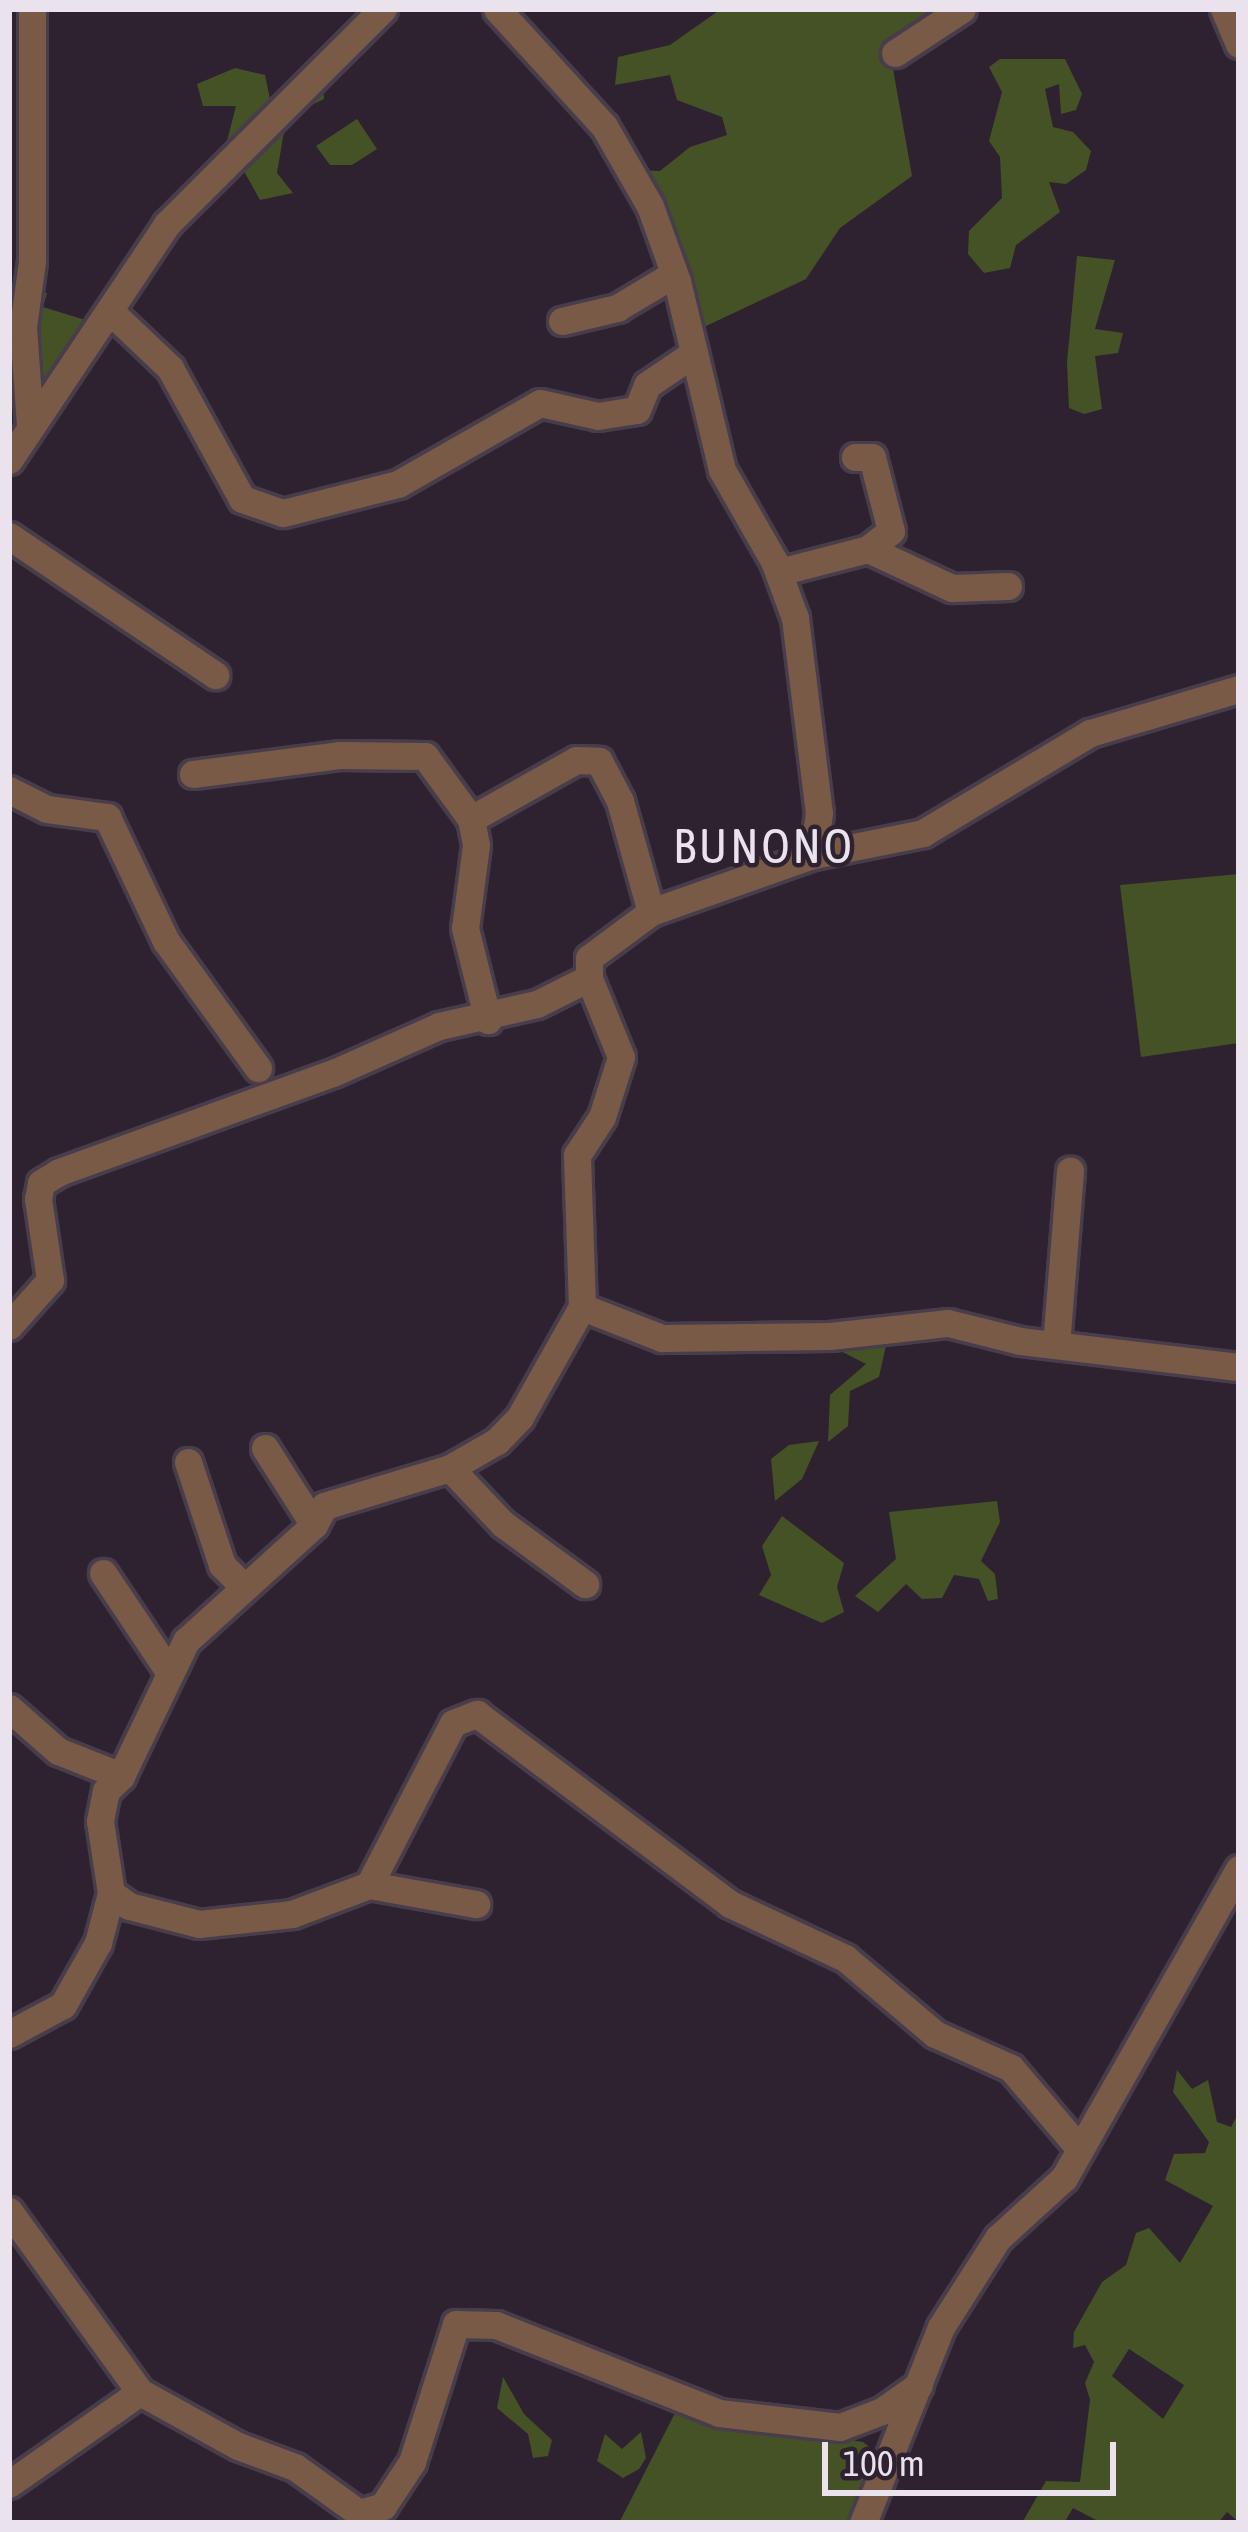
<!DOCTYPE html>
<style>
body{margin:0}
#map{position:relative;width:1248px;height:2532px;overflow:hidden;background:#2e2231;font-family:"Asap Condensed",sans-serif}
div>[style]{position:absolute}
.green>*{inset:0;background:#445225}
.roads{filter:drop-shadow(3px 0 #483d4b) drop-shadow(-3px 0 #483d4b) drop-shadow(0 3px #483d4b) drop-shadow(0 -3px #483d4b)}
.minor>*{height:27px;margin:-13.5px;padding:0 13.5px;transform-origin:13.5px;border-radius:13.5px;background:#795a47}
span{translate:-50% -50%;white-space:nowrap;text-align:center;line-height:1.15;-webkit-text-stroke:9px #2e2231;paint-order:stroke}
.quarter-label{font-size:48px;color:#eae2ec;letter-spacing:3px}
.frame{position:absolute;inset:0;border:12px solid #eae2ec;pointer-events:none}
.scale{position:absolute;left:822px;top:2442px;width:294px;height:54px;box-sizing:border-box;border:6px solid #eae2ec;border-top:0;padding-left:15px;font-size:36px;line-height:42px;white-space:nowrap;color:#eae2ec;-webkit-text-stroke:9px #2e2231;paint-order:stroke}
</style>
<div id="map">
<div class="green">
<div style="clip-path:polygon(721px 9px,978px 9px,890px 52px,912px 176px,840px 228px,806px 279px,689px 334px,632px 170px,660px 171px,690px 147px,727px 135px,722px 117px,677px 100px,670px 75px,615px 85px,618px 57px,670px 45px)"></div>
<div style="clip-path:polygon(1000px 59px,1065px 59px,1082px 94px,1076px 110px,1061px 114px,1059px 84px,1045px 89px,1053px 127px,1073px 132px,1091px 151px,1086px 170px,1066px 184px,1049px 182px,1060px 212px,1016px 245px,1010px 268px,984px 273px,968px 254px,969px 231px,1002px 198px,1000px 157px,989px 141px,1002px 92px,989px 67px)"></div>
<div style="clip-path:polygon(235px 68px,265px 75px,271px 104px,294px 77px,323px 83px,324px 99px,289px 116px,283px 137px,277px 173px,293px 193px,260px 200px,227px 141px,236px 106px,203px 106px,197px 84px)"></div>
<div style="clip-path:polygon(357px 119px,377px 149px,352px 165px,330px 165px,316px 146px)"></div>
<div style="clip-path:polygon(1077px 256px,1115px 260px,1095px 329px,1123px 333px,1118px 353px,1095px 356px,1102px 409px,1084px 414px,1069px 408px,1067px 362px)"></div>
<div style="clip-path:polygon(29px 289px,47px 293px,43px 307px,95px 323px,38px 403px)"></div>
<div style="clip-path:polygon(1239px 874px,1239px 1043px,1141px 1057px,1120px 885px)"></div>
<div style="clip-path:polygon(887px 1341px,879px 1377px,850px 1391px,848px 1426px,828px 1442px,830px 1395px,866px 1364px,827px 1344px)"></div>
<div style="clip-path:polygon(819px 1441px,802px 1479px,775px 1501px,771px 1459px,789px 1445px)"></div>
<div style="clip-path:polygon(997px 1501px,1000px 1522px,981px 1561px,995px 1574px,998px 1599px,988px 1601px,979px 1579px,954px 1575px,942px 1598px,922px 1599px,906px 1584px,878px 1612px,855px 1596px,896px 1559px,889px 1512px)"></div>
<div style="clip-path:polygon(782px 1516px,844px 1563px,837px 1587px,844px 1612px,822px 1623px,759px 1595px,771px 1575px,762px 1546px)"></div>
<div style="clip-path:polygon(evenodd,1177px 2070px,1192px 2089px,1208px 2080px,1217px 2122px,1231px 2127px,1239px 2112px,1239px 2522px,1227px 2512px,1218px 2523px,1102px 2523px,1073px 2508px,1064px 2523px,1022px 2523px,1046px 2481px,1080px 2482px,1090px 2400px,1085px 2383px,1094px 2362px,1085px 2345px,1073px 2348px,1074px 2332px,1102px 2282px,1126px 2265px,1136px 2233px,1149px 2228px,1180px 2263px,1213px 2206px,1165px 2180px,1174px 2154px,1205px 2153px,1209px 2142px,1173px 2092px,1177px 2070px,1129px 2349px,1184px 2385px,1163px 2419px,1112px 2376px,1129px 2349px)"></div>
<div style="clip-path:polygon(503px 2377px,524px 2414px,552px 2440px,548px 2456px,533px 2458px,528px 2434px,497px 2408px)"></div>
<div style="clip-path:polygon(675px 2413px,863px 2442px,882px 2457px,852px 2523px,619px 2523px)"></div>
<div style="clip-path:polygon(641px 2432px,646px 2458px,639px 2469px,623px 2478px,597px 2461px,605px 2434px,622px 2449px)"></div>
</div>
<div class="roads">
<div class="minor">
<div style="left:497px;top:9px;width:159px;rotate:47.6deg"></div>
<div style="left:604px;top:126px;width:92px;rotate:60.1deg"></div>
<div style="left:650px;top:206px;width:80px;rotate:70.2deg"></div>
<div style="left:677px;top:281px;width:194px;rotate:76.6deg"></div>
<div style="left:722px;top:470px;width:105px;rotate:60.3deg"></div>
<div style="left:774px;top:561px;width:61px;rotate:69.8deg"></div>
<div style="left:795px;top:618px;width:196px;rotate:83deg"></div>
<div style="left:819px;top:813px;width:42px;rotate:98.1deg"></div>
<div style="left:1224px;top:9px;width:38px;rotate:67deg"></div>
<div style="left:895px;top:53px;width:80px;rotate:-33.3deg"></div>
<div style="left:110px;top:311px;width:83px;rotate:43.5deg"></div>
<div style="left:170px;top:368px;width:149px;rotate:61.2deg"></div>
<div style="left:242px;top:499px;width:43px;rotate:18.9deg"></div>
<div style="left:283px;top:513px;width:119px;rotate:-14.2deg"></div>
<div style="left:398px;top:484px;width:163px;rotate:-29.7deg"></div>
<div style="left:540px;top:403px;width:59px;rotate:12.6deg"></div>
<div style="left:598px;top:416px;width:39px;rotate:-9deg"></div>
<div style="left:637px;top:410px;width:27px;rotate:-68deg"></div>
<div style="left:647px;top:385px;width:57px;rotate:-34.2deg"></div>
<div style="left:562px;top:321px;width:57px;rotate:-13.3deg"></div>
<div style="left:617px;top:308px;width:66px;rotate:-30.8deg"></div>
<div style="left:30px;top:425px;width:98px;rotate:-94.1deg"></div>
<div style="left:23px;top:327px;width:67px;rotate:-82.2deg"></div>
<div style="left:32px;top:261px;width:252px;rotate:-90deg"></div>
<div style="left:9px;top:460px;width:284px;rotate:-56.2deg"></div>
<div style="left:167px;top:224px;width:305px;rotate:-44.9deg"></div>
<div style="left:9px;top:536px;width:249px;rotate:34deg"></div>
<div style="left:868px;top:549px;width:93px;rotate:24.9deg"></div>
<div style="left:952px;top:588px;width:56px;rotate:-2deg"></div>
<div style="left:779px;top:572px;width:92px;rotate:-14.5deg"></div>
<div style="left:868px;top:549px;width:29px;rotate:-38deg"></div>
<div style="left:891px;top:531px;width:76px;rotate:-104.4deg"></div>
<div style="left:872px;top:457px;width:17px;rotate:180deg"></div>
<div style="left:193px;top:774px;width:147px;rotate:-7.4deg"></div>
<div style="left:339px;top:755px;width:86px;rotate:0.7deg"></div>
<div style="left:425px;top:756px;width:78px;rotate:53.9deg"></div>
<div style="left:471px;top:819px;width:26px;rotate:79deg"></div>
<div style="left:476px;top:845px;width:84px;rotate:97.5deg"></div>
<div style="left:465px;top:928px;width:95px;rotate:76deg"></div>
<div style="left:9px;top:790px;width:42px;rotate:26.6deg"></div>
<div style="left:47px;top:809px;width:61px;rotate:7.6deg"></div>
<div style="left:107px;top:817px;width:137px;rotate:64.6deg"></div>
<div style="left:166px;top:941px;width:157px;rotate:54.1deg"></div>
<div style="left:471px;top:819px;width:120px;rotate:-29.3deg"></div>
<div style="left:576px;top:760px;width:23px;rotate:2deg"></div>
<div style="left:599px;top:761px;width:45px;rotate:62.3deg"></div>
<div style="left:620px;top:801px;width:115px;rotate:74.4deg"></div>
<div style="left:582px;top:1307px;width:86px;rotate:21.2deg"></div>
<div style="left:662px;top:1338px;width:168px;rotate:-0.7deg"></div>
<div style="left:830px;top:1336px;width:119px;rotate:-6.3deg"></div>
<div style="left:948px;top:1323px;width:74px;rotate:14deg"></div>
<div style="left:1020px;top:1341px;width:221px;rotate:6.8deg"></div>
<div style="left:9px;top:1326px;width:62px;rotate:-48.3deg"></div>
<div style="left:50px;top:1280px;width:82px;rotate:-98.4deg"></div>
<div style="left:38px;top:1199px;width:16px;rotate:-79deg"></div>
<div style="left:41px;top:1183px;width:21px;rotate:-31deg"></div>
<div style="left:59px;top:1172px;width:291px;rotate:-19.9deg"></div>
<div style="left:333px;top:1073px;width:116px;rotate:-23.9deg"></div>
<div style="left:439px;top:1026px;width:100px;rotate:-12.7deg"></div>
<div style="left:537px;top:1004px;width:58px;rotate:-26.6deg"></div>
<div style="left:1056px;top:1345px;width:175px;rotate:-85.4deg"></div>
<div style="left:265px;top:1448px;width:91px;rotate:57.5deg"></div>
<div style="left:188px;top:1462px;width:108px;rotate:71.7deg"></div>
<div style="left:222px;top:1565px;width:30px;rotate:45deg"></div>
<div style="left:450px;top:1468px;width:77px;rotate:46.6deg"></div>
<div style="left:503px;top:1524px;width:102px;rotate:36.2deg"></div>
<div style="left:103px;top:1573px;width:120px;rotate:56.2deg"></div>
<div style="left:9px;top:1708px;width:65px;rotate:41.3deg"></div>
<div style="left:58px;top:1751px;width:68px;rotate:21.6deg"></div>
<div style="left:369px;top:1885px;width:182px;rotate:-62.6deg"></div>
<div style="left:453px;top:1723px;width:26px;rotate:-21deg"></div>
<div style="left:477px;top:1714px;width:316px;rotate:36.9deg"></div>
<div style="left:730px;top:1904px;width:127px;rotate:25.2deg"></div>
<div style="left:845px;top:1958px;width:118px;rotate:40.2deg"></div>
<div style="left:935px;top:2034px;width:83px;rotate:24.1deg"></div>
<div style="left:1011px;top:2068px;width:105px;rotate:49.6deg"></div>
<div style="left:111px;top:1893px;width:22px;rotate:36deg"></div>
<div style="left:129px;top:1906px;width:72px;rotate:14.4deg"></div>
<div style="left:199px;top:1924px;width:94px;rotate:-6.1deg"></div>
<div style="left:292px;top:1914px;width:82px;rotate:-20.6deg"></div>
<div style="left:369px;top:1885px;width:109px;rotate:10.1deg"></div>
<div style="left:9px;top:2034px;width:61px;rotate:-28.2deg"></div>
<div style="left:63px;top:2005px;width:71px;rotate:-60.6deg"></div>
<div style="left:98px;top:1943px;width:52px;rotate:-75.4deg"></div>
<div style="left:111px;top:1893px;width:73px;rotate:-98.7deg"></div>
<div style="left:100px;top:1821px;width:31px;rotate:-79deg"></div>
<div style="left:106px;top:1791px;width:21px;rotate:-45deg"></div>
<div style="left:121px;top:1776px;width:150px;rotate:-64.3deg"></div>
<div style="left:186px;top:1641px;width:173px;rotate:-42.2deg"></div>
<div style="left:314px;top:1525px;width:21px;rotate:-62deg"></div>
<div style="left:324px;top:1506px;width:132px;rotate:-16.8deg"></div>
<div style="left:450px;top:1468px;width:54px;rotate:-29.9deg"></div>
<div style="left:497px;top:1441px;width:33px;rotate:-46deg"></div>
<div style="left:520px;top:1417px;width:126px;rotate:-60.6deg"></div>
<div style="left:582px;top:1307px;width:152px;rotate:-91.9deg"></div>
<div style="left:577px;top:1155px;width:45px;rotate:-56.7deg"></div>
<div style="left:602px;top:1117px;width:63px;rotate:-72.4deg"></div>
<div style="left:621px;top:1057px;width:85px;rotate:-112.1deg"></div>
<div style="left:589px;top:978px;width:20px;rotate:-90deg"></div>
<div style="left:589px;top:958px;width:77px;rotate:-36.6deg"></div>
<div style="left:651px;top:912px;width:172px;rotate:-19.4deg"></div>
<div style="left:813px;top:855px;width:112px;rotate:-11.3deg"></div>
<div style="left:923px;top:833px;width:195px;rotate:-30.9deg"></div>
<div style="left:1090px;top:733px;width:155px;rotate:-16.5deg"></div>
<div style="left:9px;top:2211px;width:223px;rotate:54.1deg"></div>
<div style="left:140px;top:2392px;width:112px;rotate:28.9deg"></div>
<div style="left:238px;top:2446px;width:61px;rotate:20.2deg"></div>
<div style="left:295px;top:2467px;width:79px;rotate:35.7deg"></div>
<div style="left:359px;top:2513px;width:25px;rotate:-16deg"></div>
<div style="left:383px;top:2506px;width:53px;rotate:-56.6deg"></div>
<div style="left:412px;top:2462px;width:145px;rotate:-72.3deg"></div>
<div style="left:456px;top:2324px;width:40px;rotate:1.4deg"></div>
<div style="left:496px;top:2325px;width:240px;rotate:21.5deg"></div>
<div style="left:719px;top:2413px;width:122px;rotate:6.6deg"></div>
<div style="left:840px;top:2427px;width:45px;rotate:-20.9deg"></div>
<div style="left:882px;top:2411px;width:45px;rotate:-35.1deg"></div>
<div style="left:9px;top:2484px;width:160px;rotate:-35.1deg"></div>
<div style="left:863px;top:2523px;width:211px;rotate:-68.3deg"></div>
<div style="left:941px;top:2327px;width:106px;rotate:-57.4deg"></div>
<div style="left:998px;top:2238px;width:89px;rotate:-42.3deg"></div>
<div style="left:1064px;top:2178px;width:355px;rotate:-60.5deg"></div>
</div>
</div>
<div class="quarter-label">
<span style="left:764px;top:846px">BUNONO</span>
</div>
<div class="frame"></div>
<div class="scale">100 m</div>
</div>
